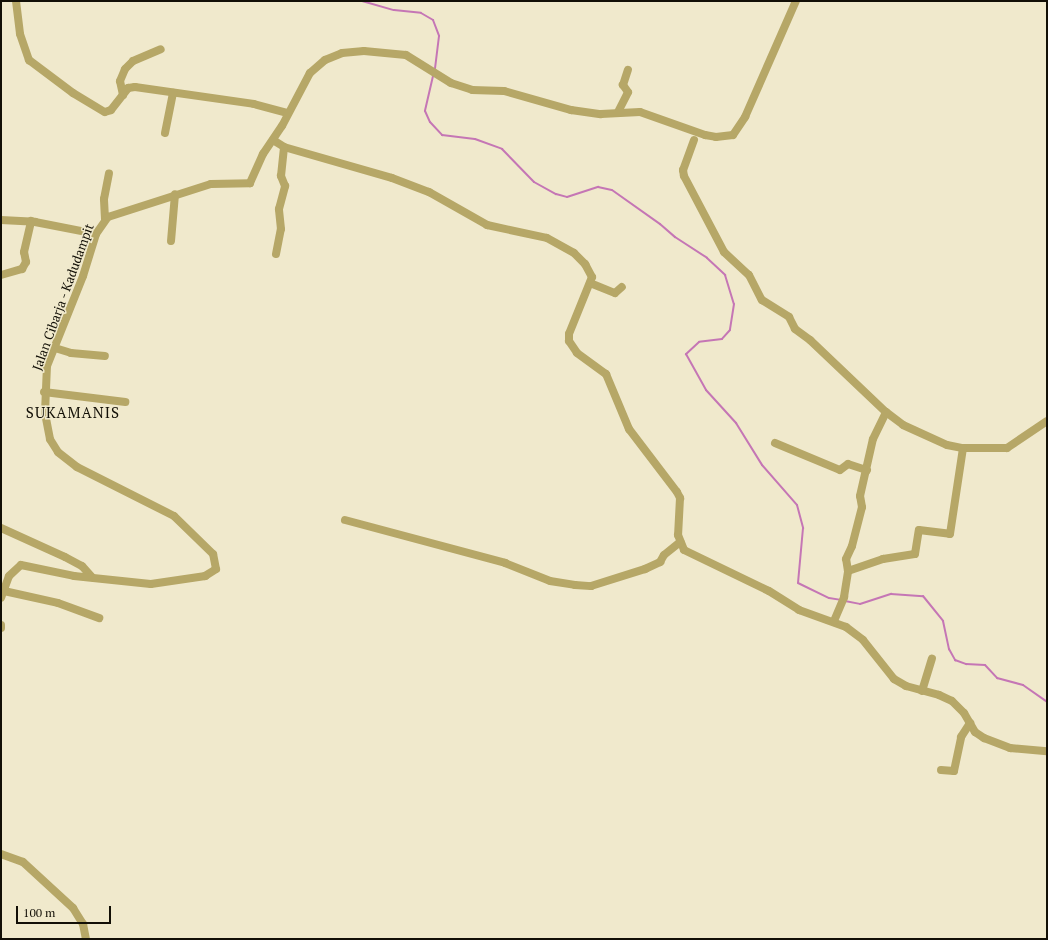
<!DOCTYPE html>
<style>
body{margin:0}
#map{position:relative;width:1048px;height:940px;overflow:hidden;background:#f0e9cc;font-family:"PT Serif",serif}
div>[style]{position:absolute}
.stream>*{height:2px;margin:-1px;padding:0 1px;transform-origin:1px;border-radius:1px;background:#c576b5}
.minor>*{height:8px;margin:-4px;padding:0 4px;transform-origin:4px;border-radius:4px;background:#b6a767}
span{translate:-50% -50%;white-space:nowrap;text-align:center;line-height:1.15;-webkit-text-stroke:3px #f0e9cc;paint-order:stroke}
.street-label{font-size:13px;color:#120f06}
.quarter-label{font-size:15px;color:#120f06;letter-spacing:1px}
.frame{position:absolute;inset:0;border:2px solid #120f06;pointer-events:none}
.scale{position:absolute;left:16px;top:906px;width:95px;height:18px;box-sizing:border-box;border:2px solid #120f06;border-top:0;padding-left:5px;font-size:12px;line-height:14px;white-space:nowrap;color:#120f06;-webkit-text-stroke:3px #f0e9cc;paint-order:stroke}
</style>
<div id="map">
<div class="stream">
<div style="left:362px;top:1px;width:33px;rotate:16deg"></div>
<div style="left:394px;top:10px;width:27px;rotate:6deg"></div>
<div style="left:421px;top:13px;width:14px;rotate:30deg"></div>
<div style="left:433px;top:20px;width:17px;rotate:69deg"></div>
<div style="left:439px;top:36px;width:34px;rotate:97deg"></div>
<div style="left:433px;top:76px;width:36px;rotate:103deg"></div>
<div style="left:425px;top:111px;width:12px;rotate:66deg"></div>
<div style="left:430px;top:122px;width:18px;rotate:47deg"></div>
<div style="left:442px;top:135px;width:33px;rotate:7deg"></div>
<div style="left:475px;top:139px;width:29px;rotate:20deg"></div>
<div style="left:502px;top:149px;width:46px;rotate:45.9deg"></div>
<div style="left:534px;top:182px;width:25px;rotate:29deg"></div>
<div style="left:556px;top:194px;width:11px;rotate:15deg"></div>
<div style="left:567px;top:197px;width:33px;rotate:-18deg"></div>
<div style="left:598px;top:187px;width:14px;rotate:12deg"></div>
<div style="left:612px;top:190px;width:59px;rotate:35.3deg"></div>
<div style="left:660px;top:224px;width:20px;rotate:41deg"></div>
<div style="left:675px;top:237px;width:38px;rotate:33deg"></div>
<div style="left:707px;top:258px;width:25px;rotate:43deg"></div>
<div style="left:725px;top:275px;width:30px;rotate:73deg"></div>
<div style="left:734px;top:304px;width:26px;rotate:99deg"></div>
<div style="left:730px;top:330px;width:12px;rotate:132deg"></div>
<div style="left:722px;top:339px;width:23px;rotate:173deg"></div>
<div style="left:699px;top:342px;width:18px;rotate:137deg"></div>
<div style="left:686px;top:354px;width:41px;rotate:60.9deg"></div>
<div style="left:706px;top:390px;width:45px;rotate:47.7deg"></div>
<div style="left:736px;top:423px;width:49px;rotate:58.2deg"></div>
<div style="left:762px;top:465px;width:53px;rotate:48.8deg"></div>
<div style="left:797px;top:505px;width:24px;rotate:75deg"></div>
<div style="left:803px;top:528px;width:55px;rotate:95.2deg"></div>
<div style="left:798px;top:583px;width:34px;rotate:26deg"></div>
<div style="left:829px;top:598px;width:12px;rotate:9deg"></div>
<div style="left:845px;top:601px;width:15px;rotate:11deg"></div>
<div style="left:860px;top:604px;width:33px;rotate:-18deg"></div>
<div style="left:891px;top:594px;width:32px;rotate:4deg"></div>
<div style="left:923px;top:596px;width:32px;rotate:51deg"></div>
<div style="left:943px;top:621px;width:29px;rotate:78deg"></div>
<div style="left:949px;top:649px;width:13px;rotate:61deg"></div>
<div style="left:955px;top:660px;width:12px;rotate:20deg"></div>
<div style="left:966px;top:664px;width:19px;rotate:3deg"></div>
<div style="left:985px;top:665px;width:18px;rotate:47deg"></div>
<div style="left:997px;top:678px;width:27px;rotate:15deg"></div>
<div style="left:1023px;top:685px;width:29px;rotate:35deg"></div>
</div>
<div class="minor">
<div style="left:16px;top:1px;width:33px;rotate:83deg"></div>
<div style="left:20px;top:34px;width:28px;rotate:71deg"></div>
<div style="left:29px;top:60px;width:55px;rotate:36.9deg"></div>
<div style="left:73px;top:93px;width:37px;rotate:31deg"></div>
<div style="left:105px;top:112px;width:6px;rotate:-18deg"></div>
<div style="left:111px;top:110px;width:28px;rotate:-52deg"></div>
<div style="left:128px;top:88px;width:7px;rotate:-8deg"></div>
<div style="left:135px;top:87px;width:120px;rotate:8.1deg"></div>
<div style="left:254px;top:104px;width:35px;rotate:15deg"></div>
<div style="left:123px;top:95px;width:14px;rotate:-102deg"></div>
<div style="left:120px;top:81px;width:13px;rotate:-67deg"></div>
<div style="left:125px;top:69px;width:11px;rotate:-45deg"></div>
<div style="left:133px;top:61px;width:30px;rotate:-23deg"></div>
<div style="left:618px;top:112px;width:22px;rotate:-63deg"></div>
<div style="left:628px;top:92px;width:9px;rotate:-126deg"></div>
<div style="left:623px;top:85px;width:16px;rotate:-72deg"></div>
<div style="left:165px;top:133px;width:41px;rotate:-78.7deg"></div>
<div style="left:273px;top:140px;width:13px;rotate:32deg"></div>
<div style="left:284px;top:147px;width:112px;rotate:16deg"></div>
<div style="left:392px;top:178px;width:40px;rotate:21deg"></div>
<div style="left:429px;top:192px;width:67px;rotate:29.6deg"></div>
<div style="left:487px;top:225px;width:61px;rotate:12.2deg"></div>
<div style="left:547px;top:238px;width:31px;rotate:29deg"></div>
<div style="left:574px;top:253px;width:16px;rotate:45deg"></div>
<div style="left:585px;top:264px;width:15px;rotate:62deg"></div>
<div style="left:592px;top:277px;width:61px;rotate:112deg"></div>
<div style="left:569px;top:334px;width:7px;rotate:90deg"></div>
<div style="left:569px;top:341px;width:14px;rotate:56deg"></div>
<div style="left:577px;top:353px;width:36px;rotate:36deg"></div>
<div style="left:606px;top:374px;width:60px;rotate:67.3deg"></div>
<div style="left:629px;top:429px;width:79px;rotate:52.7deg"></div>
<div style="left:677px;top:492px;width:7px;rotate:63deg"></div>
<div style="left:680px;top:498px;width:37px;rotate:93deg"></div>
<div style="left:678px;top:535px;width:16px;rotate:68deg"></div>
<div style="left:684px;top:550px;width:94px;rotate:25.8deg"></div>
<div style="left:769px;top:591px;width:36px;rotate:32deg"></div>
<div style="left:799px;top:610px;width:50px;rotate:19.9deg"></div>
<div style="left:846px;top:627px;width:21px;rotate:37deg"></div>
<div style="left:863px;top:640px;width:50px;rotate:51.5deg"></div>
<div style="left:894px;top:679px;width:14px;rotate:30deg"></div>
<div style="left:906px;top:686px;width:34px;rotate:15deg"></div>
<div style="left:939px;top:695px;width:14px;rotate:25deg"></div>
<div style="left:952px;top:701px;width:17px;rotate:45deg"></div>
<div style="left:964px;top:713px;width:22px;rotate:60deg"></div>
<div style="left:975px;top:732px;width:11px;rotate:34deg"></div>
<div style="left:984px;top:738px;width:28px;rotate:21deg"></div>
<div style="left:1010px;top:748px;width:37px;rotate:5deg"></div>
<div style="left:694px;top:140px;width:32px;rotate:110deg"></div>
<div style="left:683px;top:170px;width:6px;rotate:81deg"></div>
<div style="left:684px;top:176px;width:86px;rotate:62.2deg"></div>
<div style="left:724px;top:252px;width:34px;rotate:43deg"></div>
<div style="left:749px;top:275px;width:28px;rotate:63deg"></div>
<div style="left:762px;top:300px;width:32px;rotate:32deg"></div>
<div style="left:789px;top:317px;width:13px;rotate:63deg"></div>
<div style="left:795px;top:329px;width:19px;rotate:36deg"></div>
<div style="left:810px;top:340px;width:105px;rotate:43.5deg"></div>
<div style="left:886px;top:412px;width:21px;rotate:37deg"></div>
<div style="left:903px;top:425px;width:48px;rotate:24.4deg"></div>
<div style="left:947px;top:445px;width:16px;rotate:11deg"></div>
<div style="left:963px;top:448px;width:44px"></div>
<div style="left:1007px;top:448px;width:48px;rotate:-34deg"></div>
<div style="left:105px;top:219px;width:20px;rotate:-93deg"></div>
<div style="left:104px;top:199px;width:26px;rotate:-79deg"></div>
<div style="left:1px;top:220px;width:34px;rotate:3deg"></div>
<div style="left:35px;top:222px;width:62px;rotate:11.1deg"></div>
<div style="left:171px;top:241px;width:47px;rotate:-85.1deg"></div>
<div style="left:276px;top:254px;width:25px;rotate:-79deg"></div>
<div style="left:281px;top:229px;width:20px;rotate:-96deg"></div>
<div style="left:279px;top:209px;width:24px;rotate:-75deg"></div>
<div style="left:285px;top:186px;width:11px;rotate:-112deg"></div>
<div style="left:281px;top:176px;width:29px;rotate:-84deg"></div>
<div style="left:1px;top:275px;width:22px;rotate:-16deg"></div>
<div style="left:22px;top:269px;width:8px;rotate:-60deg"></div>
<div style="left:26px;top:262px;width:10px;rotate:-101deg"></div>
<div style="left:24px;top:252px;width:32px;rotate:-77deg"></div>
<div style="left:590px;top:283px;width:27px;rotate:22deg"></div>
<div style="left:615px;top:293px;width:9px;rotate:-41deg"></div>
<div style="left:55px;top:348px;width:17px;rotate:17deg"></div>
<div style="left:71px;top:353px;width:34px;rotate:5deg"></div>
<div style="left:44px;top:392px;width:82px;rotate:7deg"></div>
<div style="left:775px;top:443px;width:70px;rotate:22.6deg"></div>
<div style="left:840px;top:470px;width:10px;rotate:-37deg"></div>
<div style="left:848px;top:464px;width:20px;rotate:18deg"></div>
<div style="left:345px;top:520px;width:166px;rotate:15deg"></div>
<div style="left:505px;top:563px;width:48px;rotate:21.8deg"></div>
<div style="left:550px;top:581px;width:25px;rotate:9deg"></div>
<div style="left:575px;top:585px;width:16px;rotate:4deg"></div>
<div style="left:591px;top:586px;width:57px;rotate:-17.5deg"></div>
<div style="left:645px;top:569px;width:17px;rotate:-25deg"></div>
<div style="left:660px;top:562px;width:8px;rotate:-60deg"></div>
<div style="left:664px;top:555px;width:21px;rotate:-39deg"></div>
<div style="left:1px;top:528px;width:70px;rotate:24.4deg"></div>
<div style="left:65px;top:557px;width:19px;rotate:28deg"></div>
<div style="left:82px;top:566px;width:15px;rotate:48deg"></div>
<div style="left:848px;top:571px;width:37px;rotate:-19deg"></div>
<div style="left:883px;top:559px;width:32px;rotate:-9deg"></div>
<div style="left:915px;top:554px;width:24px;rotate:-81deg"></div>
<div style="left:919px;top:530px;width:31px;rotate:7deg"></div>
<div style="left:950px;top:534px;width:87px;rotate:-81.4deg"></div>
<div style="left:4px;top:591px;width:55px;rotate:12.5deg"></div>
<div style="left:58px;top:603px;width:44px;rotate:20.1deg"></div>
<div style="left:1px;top:598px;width:23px;rotate:-70deg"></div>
<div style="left:9px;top:576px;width:16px;rotate:-43deg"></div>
<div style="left:21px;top:565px;width:54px;rotate:11.7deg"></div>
<div style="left:74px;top:576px;width:77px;rotate:5.9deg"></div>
<div style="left:151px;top:584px;width:55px;rotate:-8.4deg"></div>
<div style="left:205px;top:576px;width:13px;rotate:-32deg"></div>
<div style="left:216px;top:569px;width:15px;rotate:-101deg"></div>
<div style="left:213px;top:554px;width:54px;rotate:-135.7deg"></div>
<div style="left:174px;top:516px;width:109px;rotate:-153.2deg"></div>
<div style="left:77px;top:467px;width:24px;rotate:-142deg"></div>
<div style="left:58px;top:452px;width:15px;rotate:-122deg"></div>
<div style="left:50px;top:439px;width:26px;rotate:-101deg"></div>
<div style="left:45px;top:413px;width:47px;rotate:-87.6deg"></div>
<div style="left:47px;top:366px;width:97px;rotate:-68.2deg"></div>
<div style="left:83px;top:276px;width:44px;rotate:-72.8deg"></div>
<div style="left:96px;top:234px;width:21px;rotate:-55deg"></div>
<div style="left:108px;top:217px;width:108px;rotate:-17.8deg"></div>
<div style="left:211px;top:184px;width:39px;rotate:-1deg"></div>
<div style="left:250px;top:183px;width:32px;rotate:-66deg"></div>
<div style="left:263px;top:154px;width:34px;rotate:-56deg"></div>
<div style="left:282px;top:126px;width:60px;rotate:-62.2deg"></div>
<div style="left:310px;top:73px;width:20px;rotate:-41deg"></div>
<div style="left:325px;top:60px;width:18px;rotate:-22deg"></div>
<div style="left:342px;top:53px;width:22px;rotate:-5deg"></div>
<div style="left:364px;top:51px;width:42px;rotate:5.4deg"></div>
<div style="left:406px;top:55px;width:53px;rotate:31.9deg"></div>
<div style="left:451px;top:83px;width:22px;rotate:18deg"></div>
<div style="left:472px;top:90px;width:32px;rotate:2deg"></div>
<div style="left:504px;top:91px;width:70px;rotate:15.8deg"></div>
<div style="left:571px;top:110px;width:30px;rotate:8deg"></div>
<div style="left:601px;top:114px;width:39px;rotate:-3deg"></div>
<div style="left:640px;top:112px;width:69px;rotate:19.5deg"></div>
<div style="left:705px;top:135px;width:11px;rotate:10deg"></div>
<div style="left:716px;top:137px;width:17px;rotate:-7deg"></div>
<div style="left:733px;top:135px;width:22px;rotate:-56deg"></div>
<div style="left:745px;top:117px;width:127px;rotate:-66.3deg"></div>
<div style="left:834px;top:621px;width:26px;rotate:-67deg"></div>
<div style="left:844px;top:597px;width:26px;rotate:-81deg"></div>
<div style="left:848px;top:571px;width:12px;rotate:-99deg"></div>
<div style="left:846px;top:559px;width:14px;rotate:-65deg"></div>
<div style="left:852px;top:546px;width:40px;rotate:-75.6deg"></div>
<div style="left:862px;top:507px;width:11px;rotate:-100deg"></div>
<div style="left:860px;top:496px;width:58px;rotate:-77.2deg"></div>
<div style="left:873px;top:439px;width:30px;rotate:-64deg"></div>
<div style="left:1px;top:625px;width:3px;rotate:90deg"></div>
<div style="left:922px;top:691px;width:34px;rotate:-73deg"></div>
<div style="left:941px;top:770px;width:13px;rotate:4deg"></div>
<div style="left:954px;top:771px;width:35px;rotate:-78deg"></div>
<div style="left:961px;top:737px;width:17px;rotate:-57deg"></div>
<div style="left:1px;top:854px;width:23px;rotate:20deg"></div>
<div style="left:23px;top:862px;width:68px;rotate:42.6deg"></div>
<div style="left:73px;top:908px;width:19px;rotate:58deg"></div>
<div style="left:83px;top:924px;width:15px;rotate:79deg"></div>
</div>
<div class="street-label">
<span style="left:63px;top:297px;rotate:-70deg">Jalan Cibarja - Kadudampit</span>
</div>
<div class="quarter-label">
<span style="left:73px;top:413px">SUKAMANIS</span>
</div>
<div class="frame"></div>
<div class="scale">100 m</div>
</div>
